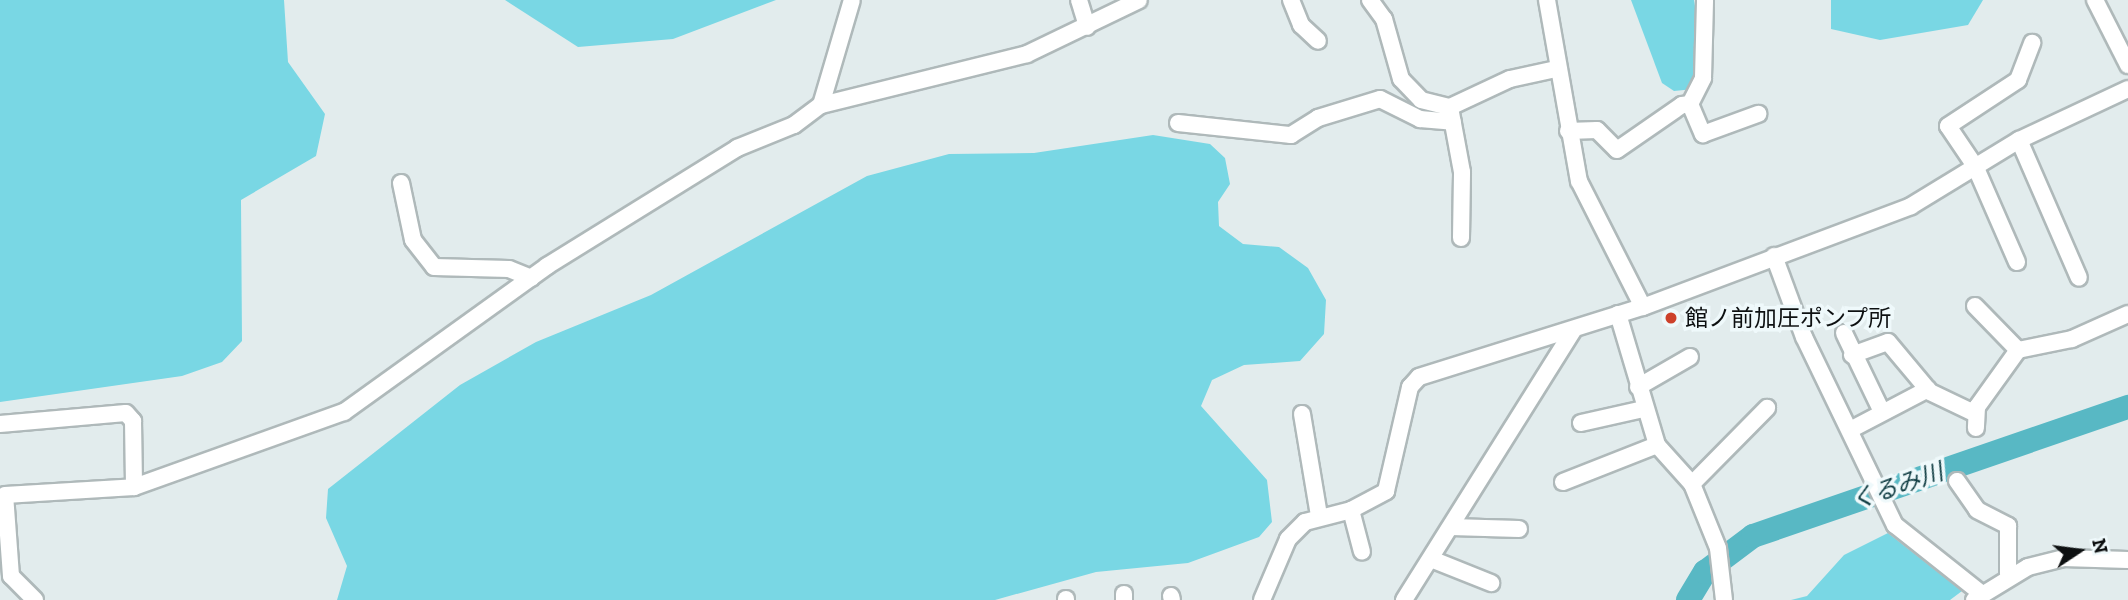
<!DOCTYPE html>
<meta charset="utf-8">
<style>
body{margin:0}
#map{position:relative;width:2128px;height:600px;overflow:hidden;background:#e2eced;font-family:"Zilla Slab","Noto Sans JP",serif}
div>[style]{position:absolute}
.green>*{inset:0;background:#79d7e4}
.river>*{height:24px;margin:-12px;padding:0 12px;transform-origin:12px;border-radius:12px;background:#58b8c4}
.roads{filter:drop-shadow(2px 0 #afb9ba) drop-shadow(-2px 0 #afb9ba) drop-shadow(0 2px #afb9ba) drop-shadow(0 -2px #afb9ba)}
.street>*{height:16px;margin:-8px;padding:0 8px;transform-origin:8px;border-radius:8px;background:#fff}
.dots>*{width:19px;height:19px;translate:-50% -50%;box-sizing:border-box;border:4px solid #eff9fb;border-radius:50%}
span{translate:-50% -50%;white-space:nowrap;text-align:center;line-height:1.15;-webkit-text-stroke:7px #eff9fb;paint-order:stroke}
.poi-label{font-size:23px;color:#0d1011}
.left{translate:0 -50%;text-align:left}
.water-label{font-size:24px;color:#103d43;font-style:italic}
.north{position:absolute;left:2044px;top:516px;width:70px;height:70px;-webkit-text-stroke:5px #eff9fb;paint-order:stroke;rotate:77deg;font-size:19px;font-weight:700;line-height:28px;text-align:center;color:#0d1011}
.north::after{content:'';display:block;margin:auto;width:24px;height:32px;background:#0d1011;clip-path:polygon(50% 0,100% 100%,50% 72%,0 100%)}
</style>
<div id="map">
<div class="green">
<div style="clip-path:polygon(0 0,284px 0,288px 62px,325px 114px,316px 156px,241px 200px,242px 341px,222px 362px,182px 376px,0 402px)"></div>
<div style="clip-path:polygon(505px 0,776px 0,673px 39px,578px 47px)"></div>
<div style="clip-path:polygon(1631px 0,1694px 0,1703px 57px,1694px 89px,1674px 91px,1662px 83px)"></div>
<div style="clip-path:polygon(1831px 0,1983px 0,1968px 25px,1880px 40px,1831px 29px)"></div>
<div style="clip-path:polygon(1153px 135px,1210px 144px,1225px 158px,1230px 184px,1218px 202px,1219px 226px,1243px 244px,1279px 247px,1308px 268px,1326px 300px,1324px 334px,1300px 361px,1244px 365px,1212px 380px,1201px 406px,1267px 480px,1272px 522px,1259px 537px,1188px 563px,1096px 572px,995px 600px,337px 600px,347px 566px,326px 518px,328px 489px,460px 385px,536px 342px,651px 295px,867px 176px,949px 154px,1034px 153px)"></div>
<div style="clip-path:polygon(1888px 533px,1962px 591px,1950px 600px,1791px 600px,1807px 596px,1844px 555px)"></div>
</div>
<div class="river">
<div style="left:1688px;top:600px;width:33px;rotate:-59deg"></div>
<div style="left:1705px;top:572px;width:60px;rotate:-36.9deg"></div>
<div style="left:1753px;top:536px;width:397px;rotate:-19deg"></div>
</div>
<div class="roads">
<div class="street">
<div style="left:1079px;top:0;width:28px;rotate:73deg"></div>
<div style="left:1291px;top:0;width:27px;rotate:68deg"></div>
<div style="left:1301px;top:25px;width:23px;rotate:43deg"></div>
<div style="left:1370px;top:0;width:24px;rotate:54deg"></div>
<div style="left:1384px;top:19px;width:62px;rotate:74.2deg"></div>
<div style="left:1401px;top:79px;width:29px;rotate:46deg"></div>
<div style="left:1421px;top:100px;width:30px;rotate:14deg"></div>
<div style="left:1547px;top:0;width:184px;rotate:80deg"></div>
<div style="left:1579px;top:181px;width:141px;rotate:63.1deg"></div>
<div style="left:2095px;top:0;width:73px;rotate:63.1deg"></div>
<div style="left:1690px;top:104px;width:29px;rotate:-63deg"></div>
<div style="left:1703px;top:78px;width:78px;rotate:-88.5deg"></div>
<div style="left:821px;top:105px;width:212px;rotate:-13.9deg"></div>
<div style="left:1027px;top:54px;width:124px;rotate:-25.7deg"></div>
<div style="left:1178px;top:123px;width:114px;rotate:6.1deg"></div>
<div style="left:1291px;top:135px;width:32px;rotate:-32deg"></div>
<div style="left:1318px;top:118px;width:65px;rotate:-17deg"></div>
<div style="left:1380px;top:99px;width:45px;rotate:26.6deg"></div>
<div style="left:1420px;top:119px;width:33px;rotate:5deg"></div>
<div style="left:1568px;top:131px;width:29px;rotate:-2deg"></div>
<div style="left:1597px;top:130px;width:28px;rotate:45deg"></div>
<div style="left:1617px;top:150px;width:79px;rotate:-34.7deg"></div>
<div style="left:1682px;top:105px;width:8px;rotate:-7deg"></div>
<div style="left:1690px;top:104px;width:33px;rotate:67deg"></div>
<div style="left:1703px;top:134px;width:59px;rotate:-20deg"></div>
<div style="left:2019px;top:140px;width:150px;rotate:66.5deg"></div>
<div style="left:401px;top:183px;width:58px;rotate:78.1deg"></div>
<div style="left:413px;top:240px;width:34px;rotate:52deg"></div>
<div style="left:434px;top:267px;width:75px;rotate:1.5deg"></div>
<div style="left:509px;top:269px;width:24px;rotate:22deg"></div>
<div style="left:1461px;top:238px;width:66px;rotate:-89.1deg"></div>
<div style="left:1462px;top:172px;width:66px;rotate:-100.5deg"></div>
<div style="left:1450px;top:107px;width:66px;rotate:-25deg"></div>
<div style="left:1510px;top:79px;width:47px;rotate:-12.3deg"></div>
<div style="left:1774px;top:256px;width:86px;rotate:69.7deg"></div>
<div style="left:1804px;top:337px;width:209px;rotate:64.2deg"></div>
<div style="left:1895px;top:525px;width:111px;rotate:38.4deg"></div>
<div style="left:2017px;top:262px;width:105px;rotate:-113.6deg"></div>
<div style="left:1975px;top:166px;width:48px;rotate:-124deg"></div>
<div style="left:1948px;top:126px;width:84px;rotate:-33.3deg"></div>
<div style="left:2018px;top:80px;width:40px;rotate:-69deg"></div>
<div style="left:1975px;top:306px;width:62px;rotate:45.7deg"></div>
<div style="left:2018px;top:350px;width:70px;rotate:125.7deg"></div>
<div style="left:1977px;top:407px;width:21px;rotate:93deg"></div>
<div style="left:1618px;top:314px;width:137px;rotate:73.4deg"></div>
<div style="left:1657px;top:445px;width:52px;rotate:48.1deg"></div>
<div style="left:1844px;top:333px;width:88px;rotate:64.3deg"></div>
<div style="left:2018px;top:350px;width:55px;rotate:-11.5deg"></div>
<div style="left:2072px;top:339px;width:61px;rotate:-24.1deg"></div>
<div style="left:1852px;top:355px;width:38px;rotate:-20deg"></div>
<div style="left:1888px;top:342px;width:65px;rotate:50deg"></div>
<div style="left:1930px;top:392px;width:51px;rotate:25.6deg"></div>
<div style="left:1638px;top:387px;width:60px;rotate:-30deg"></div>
<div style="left:1302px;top:414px;width:103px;rotate:80.5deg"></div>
<div style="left:1581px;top:423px;width:64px;rotate:-12.7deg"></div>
<div style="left:0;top:424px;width:126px;rotate:-5deg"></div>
<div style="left:126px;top:413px;width:11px;rotate:49deg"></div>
<div style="left:133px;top:421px;width:66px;rotate:89.1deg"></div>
<div style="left:1850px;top:430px;width:88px;rotate:-27.7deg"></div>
<div style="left:1957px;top:481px;width:35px;rotate:55deg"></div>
<div style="left:1977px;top:510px;width:35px;rotate:27deg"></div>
<div style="left:2008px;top:526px;width:48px;rotate:90deg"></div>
<div style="left:1563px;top:482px;width:101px;rotate:-21.5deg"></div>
<div style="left:1351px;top:510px;width:43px;rotate:75.3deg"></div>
<div style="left:1451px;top:527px;width:68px;rotate:1.7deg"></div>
<div style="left:1431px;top:559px;width:65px;rotate:21.8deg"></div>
<div style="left:1124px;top:594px;width:6px;rotate:90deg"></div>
<div style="left:1171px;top:596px;width:4px;rotate:76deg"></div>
<div style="left:1066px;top:599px;width:1px;rotate:90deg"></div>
<div style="left:35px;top:600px;width:34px;rotate:-135deg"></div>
<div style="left:11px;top:576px;width:81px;rotate:-94.2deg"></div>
<div style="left:5px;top:495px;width:129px;rotate:-3.5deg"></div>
<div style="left:134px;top:487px;width:223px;rotate:-19.7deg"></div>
<div style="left:344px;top:412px;width:250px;rotate:-35.7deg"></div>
<div style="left:547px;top:266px;width:224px;rotate:-31.8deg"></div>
<div style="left:737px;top:148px;width:61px;rotate:-22deg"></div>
<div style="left:794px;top:125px;width:34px;rotate:-37deg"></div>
<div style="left:821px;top:105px;width:109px;rotate:-73.6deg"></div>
<div style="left:1262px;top:600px;width:66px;rotate:-66.9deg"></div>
<div style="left:1288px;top:539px;width:24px;rotate:-45deg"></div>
<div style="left:1305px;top:522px;width:48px;rotate:-14.6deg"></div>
<div style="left:1351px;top:510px;width:40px;rotate:-28deg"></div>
<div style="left:1386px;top:491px;width:107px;rotate:-77deg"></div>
<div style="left:1410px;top:387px;width:13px;rotate:-48deg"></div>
<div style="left:1419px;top:377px;width:235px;rotate:-17.4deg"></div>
<div style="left:1643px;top:307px;width:286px;rotate:-20.6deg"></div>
<div style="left:1911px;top:206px;width:127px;rotate:-31.4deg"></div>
<div style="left:2019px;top:140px;width:120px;rotate:-25.1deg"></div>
<div style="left:1404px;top:600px;width:320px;rotate:-57.9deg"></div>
<div style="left:1724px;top:600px;width:52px;rotate:-96.6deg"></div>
<div style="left:1718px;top:548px;width:69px;rotate:-112.1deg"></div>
<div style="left:1692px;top:484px;width:107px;rotate:-45.4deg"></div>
<div style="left:1974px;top:600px;width:63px;rotate:-31.4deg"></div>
<div style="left:2028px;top:567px;width:36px;rotate:-14deg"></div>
<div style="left:2063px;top:558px;width:65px;rotate:1.8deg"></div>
</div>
</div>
<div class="dots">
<div style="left:1671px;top:318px;background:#cd412b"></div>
</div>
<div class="poi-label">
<span class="left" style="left:1685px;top:318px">館ノ前加圧ポンプ所</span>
</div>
<div class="water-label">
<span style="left:1897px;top:486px;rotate:-19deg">くるみ川</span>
</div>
<div class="north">N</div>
</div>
